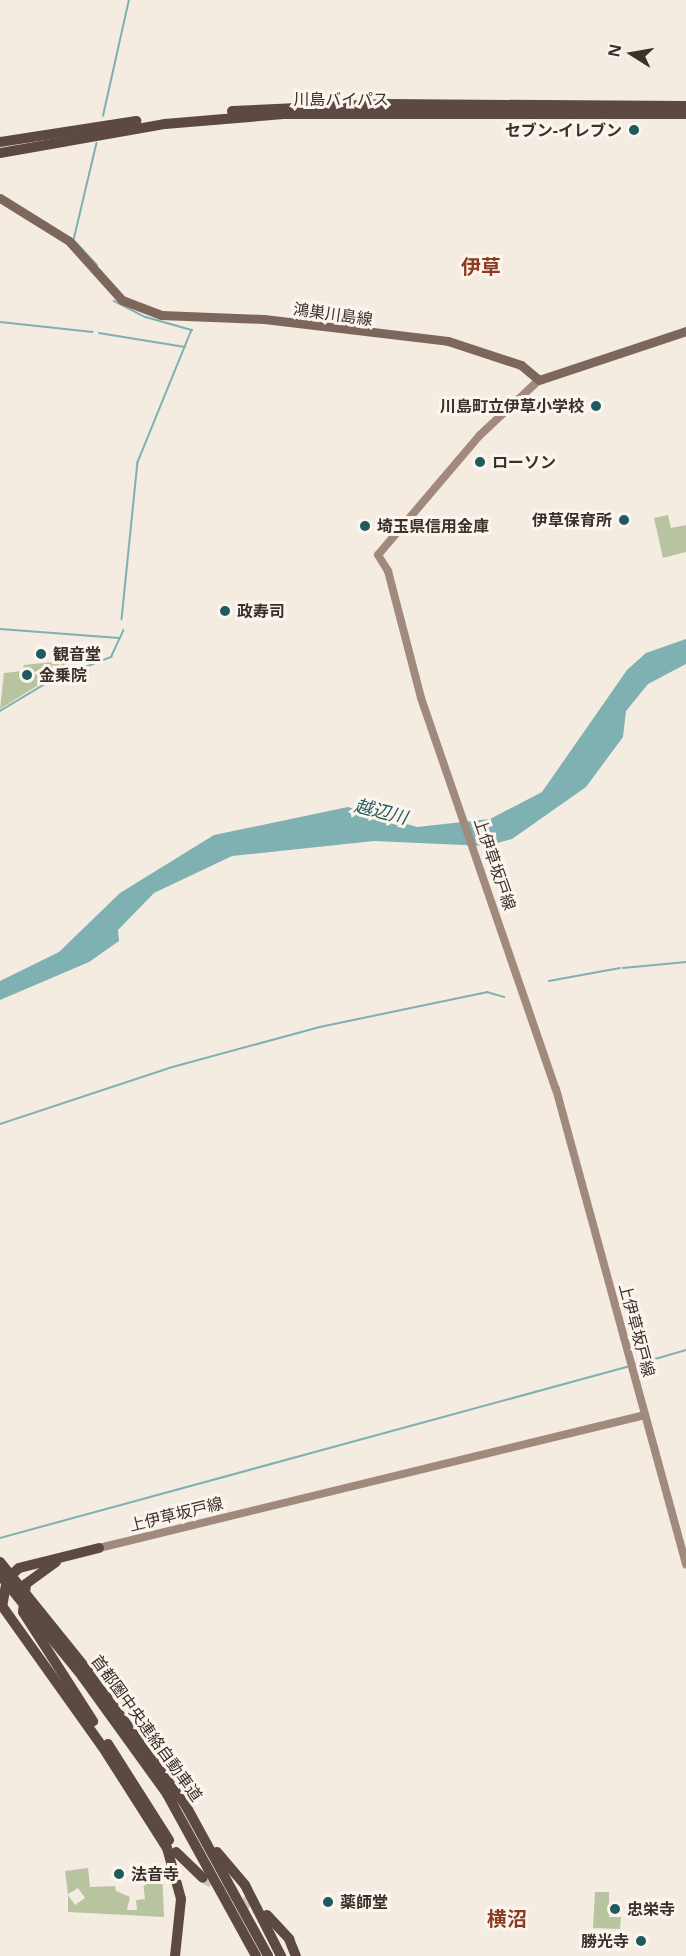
<!DOCTYPE html>
<meta charset="utf-8">
<style>
body{margin:0}
#map{position:relative;width:686px;height:1956px;overflow:hidden;background:#f4ebe1;font-family:"Open Sans","Noto Sans JP",sans-serif}
div>[style]{position:absolute}
.green>*{inset:0;background:#b8c4a0}
.water>*{inset:0;background:#7fb0b2}
.stream>*{height:1.5px;margin:-0.75px;padding:0 0.75px;transform-origin:0.75px;border-radius:0.75px;background:#7fb0b2}
.highway-tunnel>*{height:10px;margin-top:-5px;transform-origin:0;background:repeating-linear-gradient(90deg,#cfc6bd 0 10px,transparent 0 15px)}
.secondary>*{height:8px;margin:-4px;padding:0 4px;transform-origin:4px;border-radius:4px;background:#a18a7d}
.primary>*{height:9px;margin:-4.5px;padding:0 4.5px;transform-origin:4.5px;border-radius:4.5px;background:#7d675c}
.highway>*{height:10px;margin:-5px;padding:0 5px;transform-origin:5px;border-radius:5px;background:#5c4a42}
.highway-bridge>*{height:10px;margin:-5px;padding:0 5px;transform-origin:5px;border-radius:5px;background:#5c4a42}
.dots>*{width:16px;height:16px;translate:-50% -50%;box-sizing:border-box;border:3px solid #fbf5ee;border-radius:50%}
span{translate:-50% -50%;white-space:nowrap;text-align:center;line-height:1.15;-webkit-text-stroke:6px #fbf5ee;paint-order:stroke}
.street-label{font-size:16px;color:#3b302b}
.poi-label{font-size:16px;color:#3b302b;font-weight:700}
.right{translate:-100% -50%;text-align:right}
.left{translate:0 -50%;text-align:left}
.water-label{font-size:18px;color:#1f5a5e;font-style:italic}
.quarter-label{font-size:20px;color:#8c3b22;font-weight:700}
.north{position:absolute;left:602px;top:24px;width:60px;height:60px;-webkit-text-stroke:4px #fbf5ee;paint-order:stroke;rotate:281deg;font-size:16px;font-weight:700;line-height:24px;text-align:center;color:#3b302b}
.north::after{content:'';display:block;margin:auto;width:21px;height:27px;background:#3b302b;clip-path:polygon(50% 0,100% 100%,50% 72%,0 100%)}
</style>
<div id="map">
<div class="green">
<div style="clip-path:polygon(668px 515px,671px 528px,686px 525px,686px 552px,663px 558px,654px 518px)"></div>
<div style="clip-path:polygon(63px 661px,65px 665px,40px 684px,0 709px,4px 673px,22px 671px,24px 665px)"></div>
<div style="clip-path:polygon(88px 1868px,90px 1887px,115px 1886px,116px 1891px,130px 1897px,127px 1910px,137px 1910px,136px 1900px,145px 1899px,142px 1875px,162px 1871px,164px 1917px,68px 1912px,68px 1895px,75px 1905px,85px 1898px,78px 1888px,68px 1894px,65px 1871px)"></div>
<div style="clip-path:polygon(595px 1892px,609px 1892px,609px 1917px,621px 1917px,620px 1929px,593px 1928px)"></div>
</div>
<div class="water">
<div style="clip-path:polygon(686px 639px,686px 664px,648px 684px,626px 711px,623px 737px,586px 787px,512px 839px,486px 846px,374px 841px,232px 856px,154px 893px,118px 930px,119px 941px,89px 962px,0 1000px,0 981px,59px 952px,120px 893px,214px 835px,348px 807px,417px 827px,490px 819px,542px 792px,627px 670px,646px 653px)"></div>
</div>
<div class="stream">
<div style="left:103px;top:116px;width:119px;rotate:-77.4deg"></div>
<div style="left:97px;top:143px;width:100px;rotate:103.3deg"></div>
<div style="left:74px;top:240px;width:34px;rotate:47deg"></div>
<div style="left:114px;top:301px;width:36px;rotate:27deg"></div>
<div style="left:146px;top:317px;width:48px;rotate:15.8deg"></div>
<div style="left:192px;top:330px;width:143px;rotate:112.2deg"></div>
<div style="left:138px;top:462px;width:158px;rotate:95.8deg"></div>
<div style="left:0;top:322px;width:93px;rotate:6.2deg"></div>
<div style="left:99px;top:333px;width:87px;rotate:9.2deg"></div>
<div style="left:0;top:629px;width:119px;rotate:4.3deg"></div>
<div style="left:0;top:711px;width:58px;rotate:-31deg"></div>
<div style="left:50px;top:681px;width:66px;rotate:-21.5deg"></div>
<div style="left:111px;top:657px;width:29px;rotate:-65deg"></div>
<div style="left:623px;top:968px;width:63px;rotate:-5.4deg"></div>
<div style="left:549px;top:981px;width:72px;rotate:-10.4deg"></div>
<div style="left:0;top:1124px;width:178px;rotate:-18.3deg"></div>
<div style="left:169px;top:1068px;width:156px;rotate:-15.2deg"></div>
<div style="left:320px;top:1027px;width:171px;rotate:-11.8deg"></div>
<div style="left:487px;top:992px;width:18px;rotate:16deg"></div>
<div style="left:635px;top:1365px;width:53px;rotate:-16.4deg"></div>
<div style="left:0;top:1538px;width:650px;rotate:-15.26deg"></div>
</div>
<div class="highway-tunnel">
<div style="left:203px;top:1878px;width:66px;rotate:30.1deg"></div>
</div>
<div class="secondary">
<div style="left:539px;top:380px;width:81px;rotate:137deg"></div>
<div style="left:480px;top:435px;width:157px;rotate:130.4deg"></div>
<div style="left:378px;top:555px;width:19px;rotate:58deg"></div>
<div style="left:388px;top:571px;width:131px;rotate:75.4deg"></div>
<div style="left:421px;top:698px;width:414px;rotate:71deg"></div>
<div style="left:556px;top:1089px;width:493px;rotate:74.7deg"></div>
<div style="left:99px;top:1548px;width:562px;rotate:-13.69deg"></div>
</div>
<div class="primary">
<div style="left:0;top:198px;width:81px;rotate:31.9deg"></div>
<div style="left:69px;top:241px;width:79px;rotate:48.1deg"></div>
<div style="left:122px;top:300px;width:42px;rotate:21deg"></div>
<div style="left:161px;top:315px;width:103px;rotate:2.2deg"></div>
<div style="left:264px;top:319px;width:185px;rotate:6.8deg"></div>
<div style="left:448px;top:341px;width:77px;rotate:18.2deg"></div>
<div style="left:521px;top:365px;width:23px;rotate:40deg"></div>
<div style="left:539px;top:380px;width:155px;rotate:-18.4deg"></div>
</div>
<div class="highway">
<div style="left:232px;top:111px;width:152px;rotate:-2.6deg"></div>
<div style="left:384px;top:104px;width:302px;rotate:0.4deg"></div>
<div style="left:0;top:142px;width:138px;rotate:-8.8deg"></div>
<div style="left:0;top:153px;width:168px;rotate:-10deg"></div>
<div style="left:165px;top:124px;width:119px;rotate:-4.8deg"></div>
<div style="left:284px;top:114px;width:402px"></div>
<div style="left:99px;top:1548px;width:82px;rotate:166deg"></div>
<div style="left:19px;top:1568px;width:16px;rotate:137deg"></div>
<div style="left:7px;top:1579px;width:27px;rotate:100deg"></div>
<div style="left:2px;top:1606px;width:172px;rotate:54.5deg"></div>
<div style="left:102px;top:1746px;width:121px;rotate:57.5deg"></div>
<div style="left:167px;top:1848px;width:53px;rotate:74.6deg"></div>
<div style="left:181px;top:1899px;width:57px;rotate:96deg"></div>
<div style="left:56px;top:1562px;width:37px;rotate:144deg"></div>
<div style="left:26px;top:1584px;width:28px;rotate:96deg"></div>
<div style="left:23px;top:1612px;width:130px;rotate:57.3deg"></div>
<div style="left:88px;top:1671px;width:167px;rotate:54deg"></div>
<div style="left:186px;top:1806px;width:171px;rotate:61.3deg"></div>
<div style="left:82px;top:1676px;width:145px;rotate:54.2deg"></div>
<div style="left:167px;top:1794px;width:185px;rotate:61.2deg"></div>
<div style="left:108px;top:1744px;width:114px;rotate:57.6deg"></div>
<div style="left:176px;top:1852px;width:37px;rotate:44deg"></div>
<div style="left:217px;top:1852px;width:43px;rotate:49.7deg"></div>
<div style="left:245px;top:1885px;width:80px;rotate:63.1deg"></div>
<div style="left:267px;top:1915px;width:33px;rotate:47deg"></div>
<div style="left:289px;top:1939px;width:18px;rotate:68deg"></div>
</div>
<div class="highway-bridge">
<div style="left:0;top:1562px;width:140px;rotate:51.1deg"></div>
<div style="left:0;top:1575px;width:130px;rotate:50.9deg"></div>
</div>
<div class="dots">
<div style="left:634px;top:130px;background:#1f5a5e"></div>
<div style="left:596px;top:406px;background:#1f5a5e"></div>
<div style="left:480px;top:462px;background:#1f5a5e"></div>
<div style="left:624px;top:520px;background:#1f5a5e"></div>
<div style="left:365px;top:526px;background:#1f5a5e"></div>
<div style="left:225px;top:611px;background:#1f5a5e"></div>
<div style="left:41px;top:654px;background:#1f5a5e"></div>
<div style="left:27px;top:675px;background:#1f5a5e"></div>
<div style="left:119px;top:1874px;background:#1f5a5e"></div>
<div style="left:328px;top:1902px;background:#1f5a5e"></div>
<div style="left:615px;top:1909px;background:#1f5a5e"></div>
<div style="left:641px;top:1941px;background:#1f5a5e"></div>
</div>
<div class="street-label">
<span style="left:341px;top:99px">川島バイパス</span>
<span style="left:333px;top:314px;rotate:8deg">鴻巣川島線</span>
<span style="left:495px;top:864px;rotate:71deg">上伊草坂戸線</span>
<span style="left:637px;top:1330px;rotate:75deg">上伊草坂戸線</span>
<span style="left:176px;top:1514px;rotate:-14deg">上伊草坂戸線</span>
<span style="left:147px;top:1728px;rotate:54deg">首都圏中央連絡自動車道</span>
</div>
<div class="poi-label">
<span class="right" style="left:622px;top:130px">セブン-イレブン</span>
<span class="right" style="left:584px;top:406px">川島町立伊草小学校</span>
<span class="left" style="left:492px;top:462px">ローソン</span>
<span class="right" style="left:612px;top:520px">伊草保育所</span>
<span class="left" style="left:377px;top:526px">埼玉県信用金庫</span>
<span class="left" style="left:237px;top:611px">政寿司</span>
<span class="left" style="left:53px;top:654px">観音堂</span>
<span class="left" style="left:39px;top:675px">金乗院</span>
<span class="left" style="left:131px;top:1874px">法音寺</span>
<span class="left" style="left:340px;top:1902px">薬師堂</span>
<span class="left" style="left:627px;top:1909px">忠栄寺</span>
<span class="right" style="left:629px;top:1941px">勝光寺</span>
</div>
<div class="water-label">
<span style="left:381px;top:811px;rotate:14deg">越辺川</span>
</div>
<div class="quarter-label">
<span style="left:481px;top:266px">伊草</span>
<span style="left:507px;top:1918px">横沼</span>
</div>
<div class="north">N</div>
</div>
